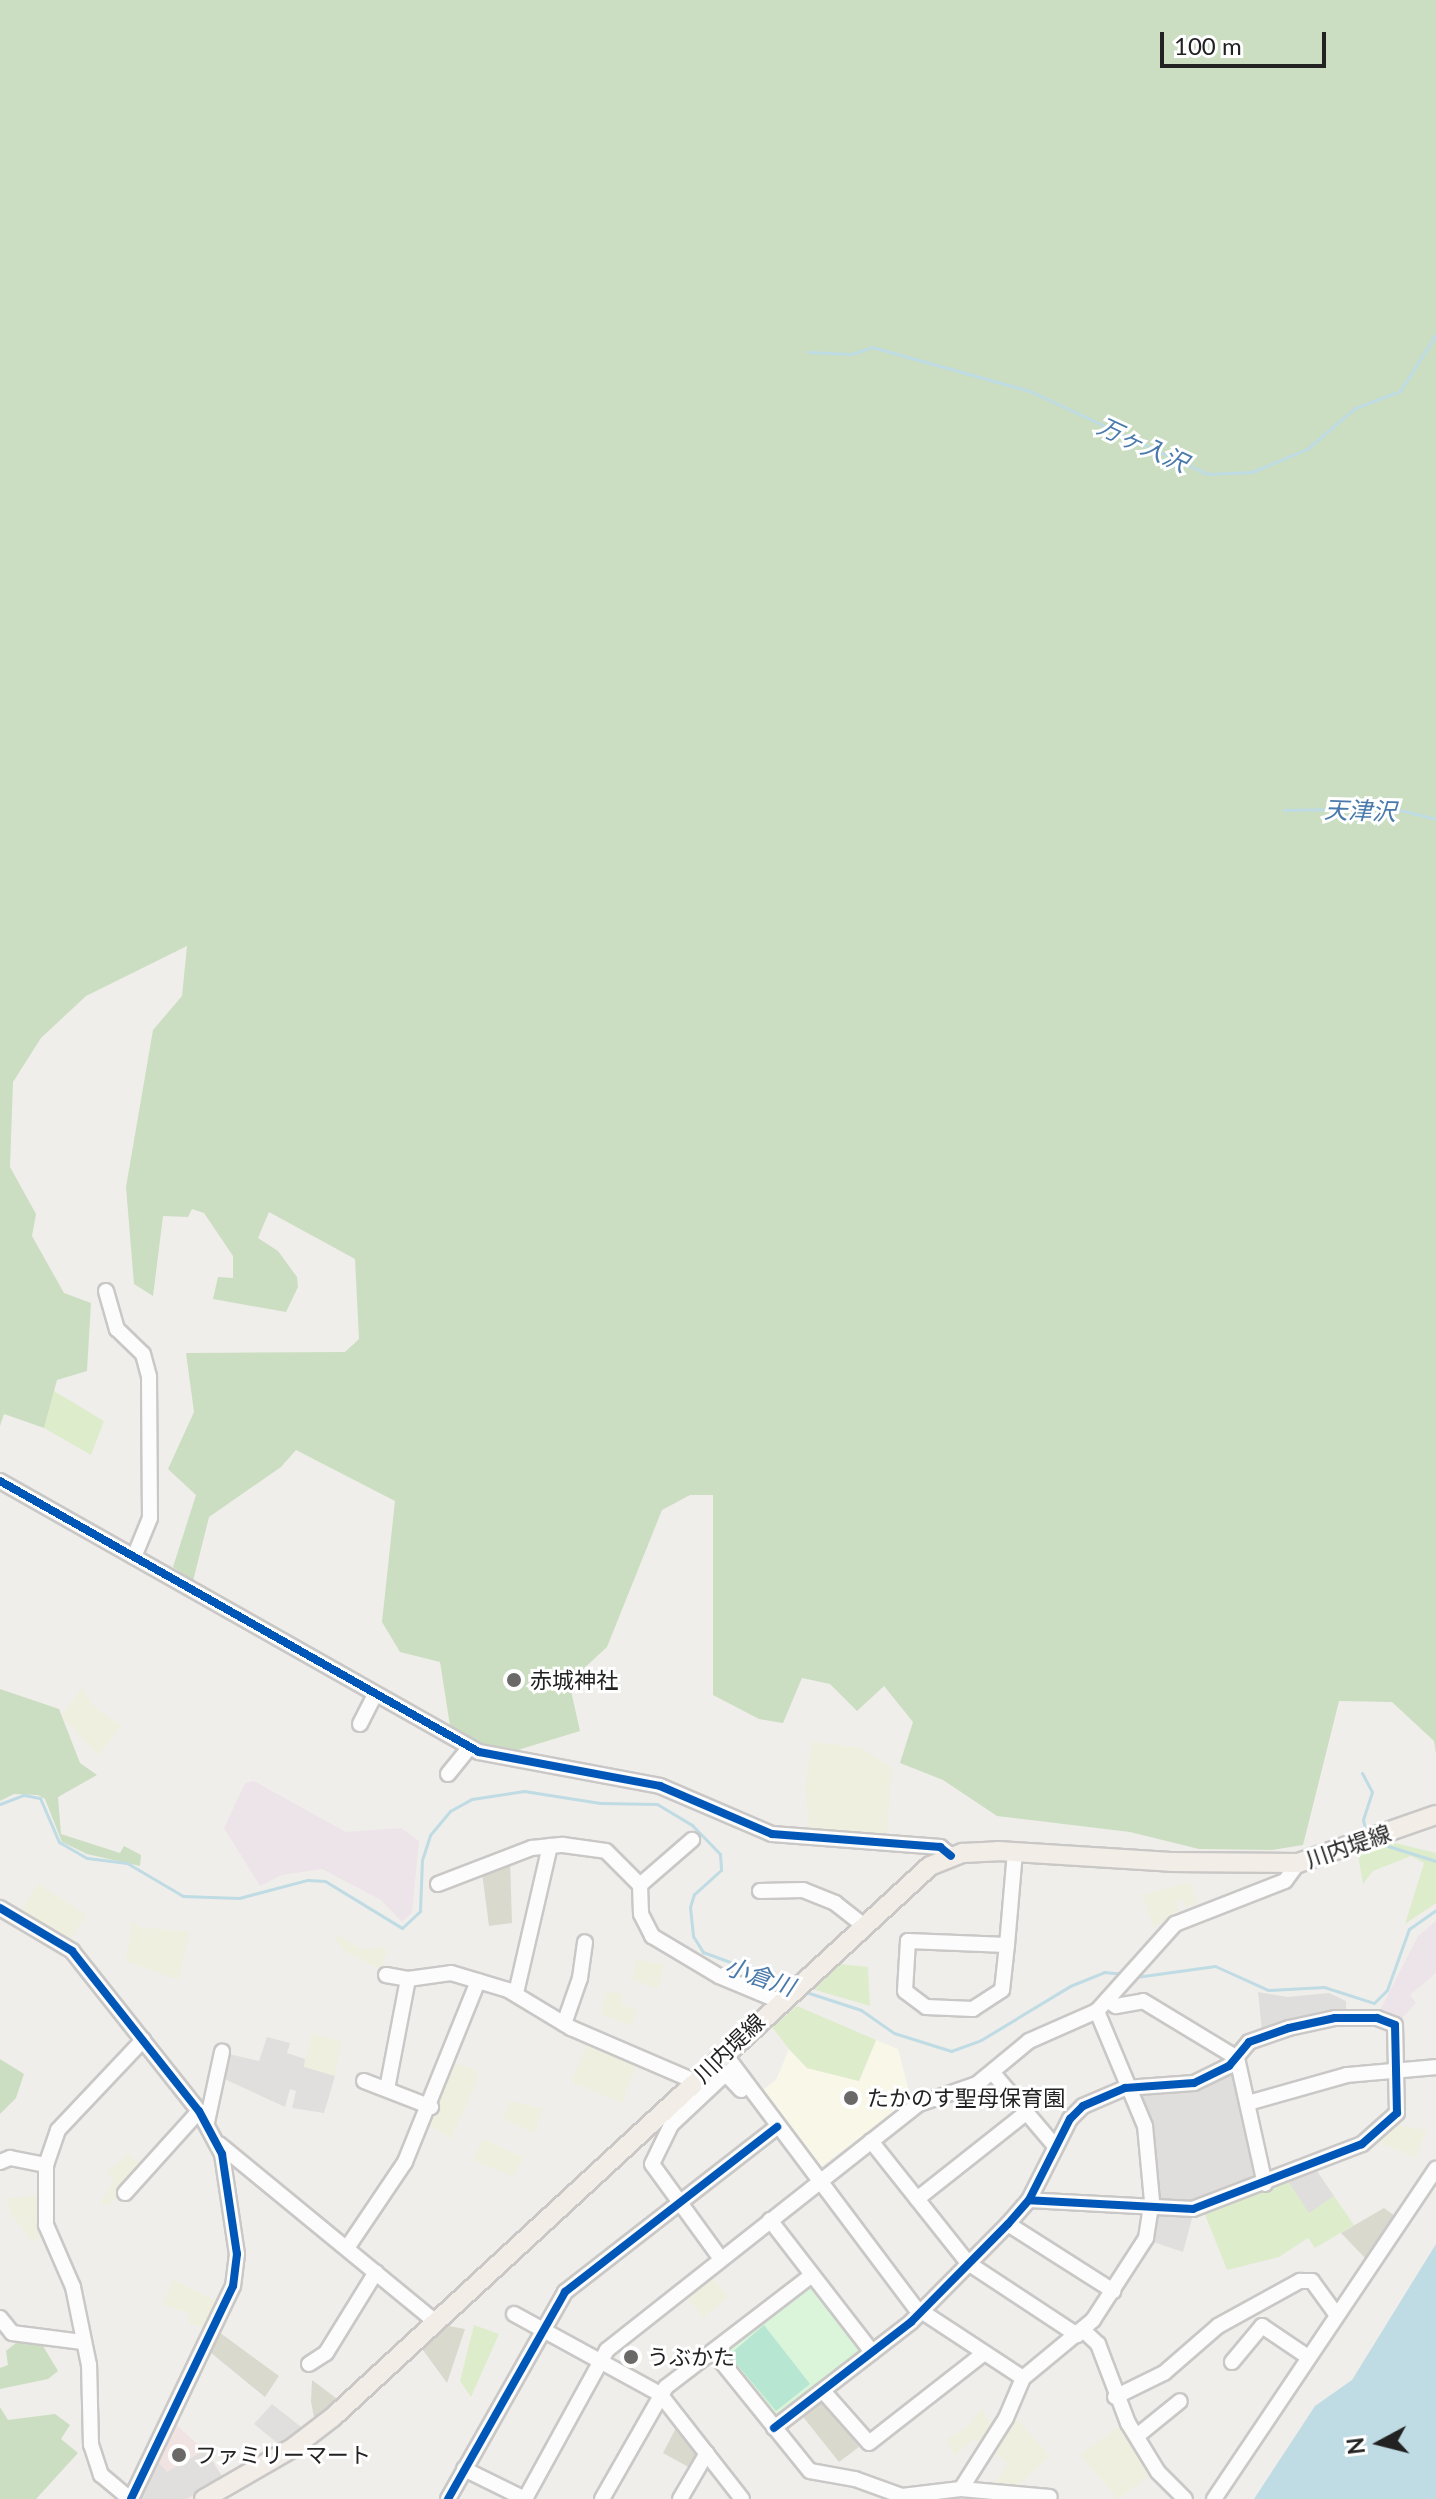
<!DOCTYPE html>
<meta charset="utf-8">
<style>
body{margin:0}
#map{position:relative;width:1436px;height:2499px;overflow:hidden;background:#f0eeeb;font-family:Lato,"Noto Sans JP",sans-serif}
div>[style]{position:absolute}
.residential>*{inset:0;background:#dfdedc}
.commercial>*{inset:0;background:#f1e3e1}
.industrial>*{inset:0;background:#ede4e9}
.education>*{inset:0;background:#f8f7e8}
.construction>*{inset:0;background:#d9d9cd}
.farmland>*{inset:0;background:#efefdf}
.grass>*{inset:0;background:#ddeccb}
.forest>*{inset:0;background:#cbdec1}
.park>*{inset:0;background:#daf5da}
.pitch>*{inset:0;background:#b7e6d2}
.parking>*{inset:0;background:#e0dfde}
.water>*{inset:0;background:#bfdbe3}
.stream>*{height:3px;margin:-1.5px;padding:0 1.5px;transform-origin:1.5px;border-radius:1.5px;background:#bfdbe3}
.roads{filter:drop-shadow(2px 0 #c9c8c7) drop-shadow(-2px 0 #c9c8c7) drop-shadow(0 2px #c9c8c7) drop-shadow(0 -2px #c9c8c7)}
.minor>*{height:14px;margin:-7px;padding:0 7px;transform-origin:7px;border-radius:7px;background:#fdfcfc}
.major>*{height:18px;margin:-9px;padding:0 9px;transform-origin:9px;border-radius:9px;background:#f3ede7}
.cycleway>*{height:8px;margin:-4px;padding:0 4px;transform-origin:4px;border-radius:4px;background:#0057b8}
.dots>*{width:22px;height:22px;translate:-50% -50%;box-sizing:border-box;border:4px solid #fff;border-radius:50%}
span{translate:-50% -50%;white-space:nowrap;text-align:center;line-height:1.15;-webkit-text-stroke:6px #fff;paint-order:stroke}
.poi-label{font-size:22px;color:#222}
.left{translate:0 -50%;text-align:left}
.street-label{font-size:22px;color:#222}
.water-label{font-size:24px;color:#4a7aab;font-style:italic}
.north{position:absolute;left:1340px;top:2403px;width:80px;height:80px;-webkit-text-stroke:6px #fff;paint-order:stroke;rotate:263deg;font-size:22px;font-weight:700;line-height:32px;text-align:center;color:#222}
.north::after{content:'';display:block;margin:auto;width:28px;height:36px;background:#222;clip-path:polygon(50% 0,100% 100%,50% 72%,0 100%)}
.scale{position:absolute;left:1160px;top:32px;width:166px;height:36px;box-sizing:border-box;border:4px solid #222;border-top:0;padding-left:10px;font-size:24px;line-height:28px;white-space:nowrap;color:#222;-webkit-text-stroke:6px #fff;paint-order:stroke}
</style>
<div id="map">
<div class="residential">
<div style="clip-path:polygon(1258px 1992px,1287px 1997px,1329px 1993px,1346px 2001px,1346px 2011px,1262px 2032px)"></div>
<div style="clip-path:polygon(1236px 2066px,1258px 2178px,1194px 2205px,1160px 2204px,1139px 2094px,1195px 2088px)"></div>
<div style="clip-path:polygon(1315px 2168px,1334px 2196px,1309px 2214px,1287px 2180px)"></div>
</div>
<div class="commercial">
<div style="clip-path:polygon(174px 2423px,209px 2454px,224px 2479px,190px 2499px,137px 2499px)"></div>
</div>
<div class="industrial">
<div style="clip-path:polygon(254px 1781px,346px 1832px,401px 1828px,419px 1841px,412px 1912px,402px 1922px,381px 1900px,322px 1869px,282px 1875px,260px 1886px,224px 1828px,245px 1783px)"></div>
<div style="clip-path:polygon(1436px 1921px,1436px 1973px,1410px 1995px,1416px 2003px,1401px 2019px,1378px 2014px,1418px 1936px)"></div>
</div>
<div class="education">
<div style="clip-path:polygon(876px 2040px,898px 2049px,911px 2099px,818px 2169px,760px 2092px,776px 2080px,789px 2049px,807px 2068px,859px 2081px)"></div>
</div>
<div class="construction">
<div style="clip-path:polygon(510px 1860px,512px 1923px,489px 1926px,482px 1873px)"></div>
<div style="clip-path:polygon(1384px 2208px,1395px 2216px,1366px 2259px,1341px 2233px)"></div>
<div style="clip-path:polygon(443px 2325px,465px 2329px,447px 2383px,420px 2346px)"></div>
<div style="clip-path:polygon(219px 2332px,279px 2376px,265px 2397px,210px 2352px)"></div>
<div style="clip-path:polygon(312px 2380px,340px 2401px,315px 2422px,311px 2402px)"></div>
<div style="clip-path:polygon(816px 2400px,824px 2401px,859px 2447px,839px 2462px,800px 2413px)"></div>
<div style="clip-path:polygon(678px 2424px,697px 2449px,692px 2469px,663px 2453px)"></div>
</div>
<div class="farmland">
<div style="clip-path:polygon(82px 1688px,94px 1706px,122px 1726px,98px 1755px,61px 1716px)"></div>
<div style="clip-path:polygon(812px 1742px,858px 1747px,892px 1767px,887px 1834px,809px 1831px,805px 1785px)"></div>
<div style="clip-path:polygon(1190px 1882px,1197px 1904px,1185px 1907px,1182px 1899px,1177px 1901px,1179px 1910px,1154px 1928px,1143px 1895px)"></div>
<div style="clip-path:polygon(38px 1883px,86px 1915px,69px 1941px,20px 1912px)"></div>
<div style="clip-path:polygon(132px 1921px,140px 1927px,190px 1932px,178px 1980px,126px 1961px)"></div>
<div style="clip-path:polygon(339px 1936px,362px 1949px,383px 1947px,387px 1952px,380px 1969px,345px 1952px,334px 1939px)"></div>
<div style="clip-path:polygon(636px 1960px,664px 1964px,658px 1989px,632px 1979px)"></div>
<div style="clip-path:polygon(607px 1991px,623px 1994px,621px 2005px,637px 2010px,632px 2026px,600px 2014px)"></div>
<div style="clip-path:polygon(312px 2034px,341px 2041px,335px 2076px,303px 2067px)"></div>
<div style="clip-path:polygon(590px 2039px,638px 2060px,622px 2103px,571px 2082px)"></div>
<div style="clip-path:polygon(454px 2063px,476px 2070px,478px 2077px,452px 2139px,428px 2125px)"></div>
<div style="clip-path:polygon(510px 2101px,543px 2108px,535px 2133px,503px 2119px)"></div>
<div style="clip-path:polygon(1397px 2125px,1427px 2130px,1416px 2158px,1375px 2141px)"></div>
<div style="clip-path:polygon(483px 2139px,523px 2157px,513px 2177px,473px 2160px)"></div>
<div style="clip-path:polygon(128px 2154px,142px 2166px,109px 2205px,100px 2204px,114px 2181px,107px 2172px)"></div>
<div style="clip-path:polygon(40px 2195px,44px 2235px,32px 2242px,9px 2211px,8px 2198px)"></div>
<div style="clip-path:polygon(711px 2276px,729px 2297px,703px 2318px,686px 2296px)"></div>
<div style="clip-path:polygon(173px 2279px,216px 2301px,207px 2329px,188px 2323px,189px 2313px,163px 2305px)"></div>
<div style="clip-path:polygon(982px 2409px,993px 2428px,983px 2442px,971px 2440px,955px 2456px,946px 2439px,966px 2428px)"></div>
<div style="clip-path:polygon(1015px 2416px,1050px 2456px,1018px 2486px,993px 2485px,1008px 2464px,993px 2452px)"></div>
<div style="clip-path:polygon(1122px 2424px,1151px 2474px,1118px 2499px,1080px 2455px)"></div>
</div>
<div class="grass">
<div style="clip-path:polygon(54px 1391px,104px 1421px,91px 1455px,44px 1428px)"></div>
<div style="clip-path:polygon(1391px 1842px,1436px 1853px,1436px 1903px,1405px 1924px,1424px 1863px,1411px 1856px,1373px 1871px,1363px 1884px,1358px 1855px)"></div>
<div style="clip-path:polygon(830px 1963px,868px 1967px,870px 2006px,809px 1988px)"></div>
<div style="clip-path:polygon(797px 2006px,876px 2040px,859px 2081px,807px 2068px,789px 2049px,772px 2027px)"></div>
<div style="clip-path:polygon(1287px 2180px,1309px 2213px,1334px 2196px,1354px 2225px,1315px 2248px,1308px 2238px,1279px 2257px,1227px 2270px,1204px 2212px)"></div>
<div style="clip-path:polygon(474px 2325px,499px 2334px,471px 2397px,460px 2381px)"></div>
</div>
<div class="forest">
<div style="clip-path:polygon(0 0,1436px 0,1436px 1754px,1434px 1741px,1392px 1702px,1339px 1701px,1303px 1845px,1272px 1850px,1199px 1849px,1130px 1832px,997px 1816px,943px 1780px,900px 1763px,913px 1722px,884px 1686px,857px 1711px,830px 1684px,802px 1678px,783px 1723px,759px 1719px,713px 1695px,713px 1495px,690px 1495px,662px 1510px,607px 1647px,569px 1682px,580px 1731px,508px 1753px,451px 1732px,440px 1662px,400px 1652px,382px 1622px,395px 1501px,296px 1450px,281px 1467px,209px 1517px,193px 1581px,173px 1567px,196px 1495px,168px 1469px,194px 1412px,186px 1353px,345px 1352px,359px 1339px,355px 1259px,269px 1212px,258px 1238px,278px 1251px,297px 1277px,298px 1287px,286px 1312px,213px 1299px,218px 1277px,233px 1278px,233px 1256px,204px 1213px,192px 1209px,188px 1217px,163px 1216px,153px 1296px,134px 1284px,126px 1187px,153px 1030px,182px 996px,187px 946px,86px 996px,41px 1038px,13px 1082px,10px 1167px,36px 1214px,32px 1236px,64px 1293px,91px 1303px,87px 1371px,57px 1380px,44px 1428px,4px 1414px,0 1426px)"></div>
<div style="clip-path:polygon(0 1689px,59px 1709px,80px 1763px,97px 1775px,58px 1797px,61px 1834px,120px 1853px,124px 1846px,141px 1855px,140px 1866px,87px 1854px,62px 1842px,45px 1799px,38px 1795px,14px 1794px,0 1801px)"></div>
<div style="clip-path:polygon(0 2059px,24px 2074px,16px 2098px,0 2114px)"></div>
<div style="clip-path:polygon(22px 2338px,40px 2341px,58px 2371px,48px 2379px,0 2389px,0 2368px,8px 2365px,6px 2351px)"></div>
<div style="clip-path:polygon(0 2407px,8px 2420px,55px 2414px,70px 2425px,61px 2439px,78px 2453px,36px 2499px,0 2499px)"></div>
</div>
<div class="park">
<div style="clip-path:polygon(806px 2285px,815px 2287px,861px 2348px,860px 2356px,778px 2417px,771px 2417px,723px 2356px,724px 2348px)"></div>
</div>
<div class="pitch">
<div style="clip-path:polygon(764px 2325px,810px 2384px,776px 2411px,729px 2355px)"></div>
</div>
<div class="parking">
<div style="clip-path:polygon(267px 2037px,290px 2043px,287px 2053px,305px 2059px,304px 2067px,335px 2076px,324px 2113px,292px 2108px,296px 2091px,290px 2089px,285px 2107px,220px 2077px,224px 2053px,259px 2061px)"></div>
<div style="clip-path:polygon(1156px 2214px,1193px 2215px,1183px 2252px,1150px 2241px)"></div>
<div style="clip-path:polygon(272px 2404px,305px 2430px,281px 2446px,254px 2424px)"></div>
<div style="clip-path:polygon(205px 2450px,223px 2478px,186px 2499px,139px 2499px,156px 2460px,167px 2472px)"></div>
</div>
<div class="water">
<div style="clip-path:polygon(1436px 2244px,1436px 2499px,1254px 2499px,1315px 2406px,1352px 2380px)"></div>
</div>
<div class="stream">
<div style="left:808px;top:352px;width:44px;rotate:2.6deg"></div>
<div style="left:852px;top:354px;width:21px;rotate:-19deg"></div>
<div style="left:872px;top:347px;width:164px;rotate:15.6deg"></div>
<div style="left:1030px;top:391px;width:195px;rotate:25.1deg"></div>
<div style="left:1207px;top:474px;width:45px;rotate:-2.5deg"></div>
<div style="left:1252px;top:472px;width:60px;rotate:-22.7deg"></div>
<div style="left:1307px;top:449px;width:63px;rotate:-40.5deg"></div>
<div style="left:1355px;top:408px;width:48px;rotate:-20.7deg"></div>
<div style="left:1400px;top:391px;width:67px;rotate:-57.7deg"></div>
<div style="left:1284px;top:810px;width:108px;rotate:-1.1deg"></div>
<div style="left:1392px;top:808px;width:45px;rotate:14deg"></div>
<div style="left:1362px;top:1773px;width:21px;rotate:62deg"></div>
<div style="left:1372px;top:1792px;width:29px;rotate:108deg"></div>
<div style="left:1363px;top:1820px;width:11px;rotate:75deg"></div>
<div style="left:0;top:1804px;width:26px;rotate:-21deg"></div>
<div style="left:24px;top:1795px;width:16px;rotate:11deg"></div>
<div style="left:40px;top:1798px;width:48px;rotate:66.6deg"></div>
<div style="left:59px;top:1842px;width:32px;rotate:30deg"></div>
<div style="left:87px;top:1858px;width:40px;rotate:7.1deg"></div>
<div style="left:127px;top:1863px;width:65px;rotate:30.5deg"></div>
<div style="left:183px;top:1896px;width:56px;rotate:2deg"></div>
<div style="left:239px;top:1898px;width:70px;rotate:-14.8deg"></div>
<div style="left:307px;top:1880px;width:18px;rotate:3deg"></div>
<div style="left:325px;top:1881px;width:90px;rotate:31.4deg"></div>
<div style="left:402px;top:1928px;width:25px;rotate:-43deg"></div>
<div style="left:420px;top:1911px;width:51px;rotate:-87.8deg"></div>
<div style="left:422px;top:1860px;width:26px;rotate:-72deg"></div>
<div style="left:430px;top:1835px;width:31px;rotate:-50deg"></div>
<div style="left:450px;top:1811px;width:25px;rotate:-29deg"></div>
<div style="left:472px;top:1799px;width:53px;rotate:-8.7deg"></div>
<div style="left:524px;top:1791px;width:77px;rotate:9deg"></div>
<div style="left:600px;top:1803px;width:57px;rotate:1deg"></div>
<div style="left:657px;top:1804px;width:41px;rotate:31deg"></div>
<div style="left:692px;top:1825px;width:40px;rotate:46deg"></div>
<div style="left:720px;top:1854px;width:16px;rotate:86deg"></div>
<div style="left:721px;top:1870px;width:36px;rotate:138deg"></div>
<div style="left:694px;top:1894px;width:14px;rotate:107deg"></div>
<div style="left:690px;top:1907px;width:29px;rotate:84deg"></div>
<div style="left:693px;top:1936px;width:19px;rotate:58deg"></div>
<div style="left:703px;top:1952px;width:95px;rotate:20.3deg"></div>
<div style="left:1388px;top:1846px;width:50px;rotate:17.4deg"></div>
<div style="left:1136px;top:1977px;width:80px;rotate:-7.9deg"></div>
<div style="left:1215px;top:1966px;width:58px;rotate:24.4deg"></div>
<div style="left:1268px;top:1990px;width:56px;rotate:-3.1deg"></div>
<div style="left:1324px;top:1987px;width:52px;rotate:17.7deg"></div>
<div style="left:1374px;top:2003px;width:18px;rotate:-45deg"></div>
<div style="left:1387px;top:1990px;width:65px;rotate:-70.2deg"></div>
<div style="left:1409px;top:1929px;width:33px;rotate:-35deg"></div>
<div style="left:806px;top:1992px;width:58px;rotate:18.1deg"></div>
<div style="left:861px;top:2010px;width:40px;rotate:34.9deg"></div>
<div style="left:894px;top:2033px;width:60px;rotate:17.5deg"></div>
<div style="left:951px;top:2051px;width:32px;rotate:-20deg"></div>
<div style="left:981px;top:2040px;width:104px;rotate:-31.2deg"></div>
<div style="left:1070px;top:1986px;width:37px;rotate:-22deg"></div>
<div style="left:1104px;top:1972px;width:20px;rotate:6deg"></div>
</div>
<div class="roads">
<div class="minor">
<div style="left:106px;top:1291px;width:40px;rotate:74deg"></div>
<div style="left:117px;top:1329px;width:36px;rotate:44deg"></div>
<div style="left:143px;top:1354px;width:24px;rotate:75deg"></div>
<div style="left:149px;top:1377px;width:141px;rotate:89.6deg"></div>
<div style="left:150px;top:1518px;width:42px;rotate:112.3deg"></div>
<div style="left:0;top:1481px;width:550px;rotate:29.5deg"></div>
<div style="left:479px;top:1752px;width:184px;rotate:10.6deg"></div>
<div style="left:660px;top:1786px;width:122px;rotate:23.2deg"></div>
<div style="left:772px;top:1834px;width:169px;rotate:4.4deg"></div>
<div style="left:940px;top:1847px;width:14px;rotate:39deg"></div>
<div style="left:360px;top:1724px;width:31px;rotate:-63deg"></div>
<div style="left:448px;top:1774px;width:33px;rotate:-51deg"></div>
<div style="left:438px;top:1884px;width:101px;rotate:-21deg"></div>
<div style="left:532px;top:1848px;width:31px;rotate:-6deg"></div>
<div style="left:563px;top:1845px;width:43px;rotate:7.9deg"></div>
<div style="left:606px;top:1851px;width:48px;rotate:45deg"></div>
<div style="left:640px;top:1885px;width:29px;rotate:88deg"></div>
<div style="left:641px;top:1914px;width:25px;rotate:63deg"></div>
<div style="left:652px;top:1936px;width:78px;rotate:30.8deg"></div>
<div style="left:719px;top:1976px;width:65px;rotate:22.6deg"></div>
<div style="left:640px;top:1885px;width:69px;rotate:-40.9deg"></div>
<div style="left:760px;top:1891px;width:43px;rotate:-1.3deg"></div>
<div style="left:803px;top:1890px;width:35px;rotate:22deg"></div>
<div style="left:835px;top:1903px;width:34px;rotate:38deg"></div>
<div style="left:0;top:1908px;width:84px;rotate:30.8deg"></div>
<div style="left:72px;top:1951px;width:204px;rotate:51.6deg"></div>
<div style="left:199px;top:2111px;width:49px;rotate:61.9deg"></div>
<div style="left:222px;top:2154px;width:101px;rotate:81.5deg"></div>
<div style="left:237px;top:2254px;width:32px;rotate:97deg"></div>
<div style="left:233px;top:2286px;width:236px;rotate:115.6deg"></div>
<div style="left:908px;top:1941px;width:99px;rotate:2.3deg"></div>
<div style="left:1007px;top:1945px;width:45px;rotate:96.3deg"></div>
<div style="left:1002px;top:1990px;width:35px;rotate:147deg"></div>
<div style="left:973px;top:2009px;width:47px;rotate:-177.6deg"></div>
<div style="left:926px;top:2007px;width:26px;rotate:-143deg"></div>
<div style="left:905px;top:1991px;width:50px;rotate:-86.6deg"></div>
<div style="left:1007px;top:1945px;width:93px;rotate:-85.1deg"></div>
<div style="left:386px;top:1975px;width:22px;rotate:10deg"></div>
<div style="left:408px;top:1979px;width:43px;rotate:-7.9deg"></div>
<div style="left:451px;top:1973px;width:59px;rotate:16.6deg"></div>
<div style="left:508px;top:1990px;width:74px;rotate:31.1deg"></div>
<div style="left:571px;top:2028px;width:134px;rotate:23.3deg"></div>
<div style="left:516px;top:1993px;width:151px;rotate:-77deg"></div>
<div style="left:1107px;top:2000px;width:11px;rotate:34deg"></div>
<div style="left:1116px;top:2006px;width:27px;rotate:-10deg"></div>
<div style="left:1143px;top:2001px;width:110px;rotate:31.2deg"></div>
<div style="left:1237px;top:2058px;width:129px;rotate:77.5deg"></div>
<div style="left:564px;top:2024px;width:49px;rotate:-70.8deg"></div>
<div style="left:580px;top:1978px;width:36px;rotate:-82deg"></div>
<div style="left:724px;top:2053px;width:318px;rotate:53.1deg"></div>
<div style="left:915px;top:2307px;width:129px;rotate:33.3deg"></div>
<div style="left:993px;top:2073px;width:96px;rotate:49.7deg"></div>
<div style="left:364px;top:2081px;width:72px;rotate:21.2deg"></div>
<div style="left:387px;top:2089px;width:112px;rotate:-79.2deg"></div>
<div style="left:1248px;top:2103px;width:103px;rotate:-15.8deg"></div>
<div style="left:1347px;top:2075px;width:89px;rotate:-5.1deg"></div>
<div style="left:207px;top:2122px;width:72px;rotate:-77.9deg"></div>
<div style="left:871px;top:2141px;width:156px;rotate:51.5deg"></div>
<div style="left:968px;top:2263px;width:131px;rotate:33.4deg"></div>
<div style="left:219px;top:2144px;width:281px;rotate:39.4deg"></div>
<div style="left:0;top:2162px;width:11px;rotate:-22deg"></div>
<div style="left:10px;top:2158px;width:37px;rotate:11deg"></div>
<div style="left:125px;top:2193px;width:110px;rotate:-47.9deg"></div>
<div style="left:917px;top:2199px;width:139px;rotate:-38.3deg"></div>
<div style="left:770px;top:2220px;width:167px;rotate:52.3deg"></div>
<div style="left:1008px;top:2224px;width:125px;rotate:32.5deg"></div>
<div style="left:347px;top:2248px;width:104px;rotate:-56deg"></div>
<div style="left:405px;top:2162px;width:195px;rotate:-68deg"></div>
<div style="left:721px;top:2259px;width:117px;rotate:-126deg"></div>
<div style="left:652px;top:2164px;width:43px;rotate:-64deg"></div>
<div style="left:671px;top:2125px;width:69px;rotate:-43.2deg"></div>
<div style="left:721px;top:2078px;width:6px;rotate:-39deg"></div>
<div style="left:726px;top:2074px;width:22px;rotate:47deg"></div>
<div style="left:514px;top:2314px;width:166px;rotate:28.7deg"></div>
<div style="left:660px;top:2394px;width:133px;rotate:52deg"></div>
<div style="left:0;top:2318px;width:19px;rotate:51deg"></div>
<div style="left:12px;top:2333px;width:71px;rotate:7.3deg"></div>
<div style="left:1083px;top:2330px;width:21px;rotate:43deg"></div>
<div style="left:1098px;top:2344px;width:85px;rotate:69.2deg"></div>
<div style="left:1128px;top:2423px;width:57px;rotate:58.5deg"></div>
<div style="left:1158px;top:2472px;width:38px;rotate:45deg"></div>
<div style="left:713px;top:2351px;width:154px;rotate:51.1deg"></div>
<div style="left:810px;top:2471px;width:46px;rotate:10.1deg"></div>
<div style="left:855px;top:2479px;width:50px;rotate:19.9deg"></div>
<div style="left:902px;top:2496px;width:59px;rotate:-6.8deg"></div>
<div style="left:961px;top:2489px;width:84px;rotate:-57.6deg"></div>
<div style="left:1006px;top:2418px;width:43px;rotate:-67deg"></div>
<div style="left:1023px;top:2378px;width:91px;rotate:-39.6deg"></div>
<div style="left:1093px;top:2320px;width:98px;rotate:-57.1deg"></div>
<div style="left:1146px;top:2238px;width:37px;rotate:-81deg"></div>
<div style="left:1152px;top:2201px;width:75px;rotate:-95.3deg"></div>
<div style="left:1145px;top:2126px;width:125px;rotate:-112.7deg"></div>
<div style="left:1232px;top:2362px;width:47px;rotate:-50.2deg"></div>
<div style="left:1262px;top:2326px;width:55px;rotate:34deg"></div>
<div style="left:309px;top:2364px;width:20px;rotate:-33deg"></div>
<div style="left:326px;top:2353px;width:95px;rotate:-58.3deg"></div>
<div style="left:823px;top:2391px;width:69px;rotate:48.5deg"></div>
<div style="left:869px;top:2443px;width:145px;rotate:-38deg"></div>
<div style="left:1115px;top:2397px;width:55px;rotate:-26.1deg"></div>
<div style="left:1164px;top:2373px;width:72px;rotate:-41deg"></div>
<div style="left:1218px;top:2326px;width:94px;rotate:-28.8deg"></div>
<div style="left:1300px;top:2281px;width:12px"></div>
<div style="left:1312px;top:2281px;width:41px;rotate:54deg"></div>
<div style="left:774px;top:2428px;width:173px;rotate:-37.7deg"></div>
<div style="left:911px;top:2322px;width:138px;rotate:-45.3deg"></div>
<div style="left:1008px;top:2224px;width:32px;rotate:-49deg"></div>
<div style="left:1029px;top:2200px;width:91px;rotate:-63.2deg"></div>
<div style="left:1070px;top:2119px;width:18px;rotate:-45deg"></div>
<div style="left:1083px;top:2106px;width:46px;rotate:-23.2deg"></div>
<div style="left:1125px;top:2088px;width:69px;rotate:-4.1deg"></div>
<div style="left:1194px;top:2083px;width:39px;rotate:-26deg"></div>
<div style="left:1229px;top:2066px;width:31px;rotate:-50deg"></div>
<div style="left:1249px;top:2042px;width:42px;rotate:-19.3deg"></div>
<div style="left:1289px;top:2028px;width:47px;rotate:-12.3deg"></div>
<div style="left:1335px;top:2018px;width:42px"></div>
<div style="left:1377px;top:2018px;width:19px;rotate:21deg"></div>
<div style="left:1395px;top:2025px;width:88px;rotate:88.7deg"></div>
<div style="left:1397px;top:2113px;width:47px;rotate:138.5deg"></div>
<div style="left:1362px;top:2144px;width:181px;rotate:159deg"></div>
<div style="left:1193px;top:2209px;width:164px;rotate:-176.9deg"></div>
<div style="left:1137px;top:2436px;width:55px;rotate:-39.1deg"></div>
<div style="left:464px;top:2469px;width:68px;rotate:26.2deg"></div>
<div style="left:961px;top:2489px;width:89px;rotate:5.1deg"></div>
<div style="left:130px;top:2499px;width:38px;rotate:-140deg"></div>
<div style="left:101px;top:2475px;width:32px;rotate:-108deg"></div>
<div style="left:91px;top:2445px;width:80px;rotate:-91.4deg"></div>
<div style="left:89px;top:2365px;width:80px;rotate:-101.6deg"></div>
<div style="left:73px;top:2287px;width:68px;rotate:-113.5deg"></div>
<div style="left:46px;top:2225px;width:60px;rotate:-90deg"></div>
<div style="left:46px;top:2165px;width:37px;rotate:-71deg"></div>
<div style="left:58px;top:2130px;width:124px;rotate:-46.6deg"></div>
<div style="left:448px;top:2499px;width:238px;rotate:-60.5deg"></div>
<div style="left:565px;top:2292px;width:269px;rotate:-37.9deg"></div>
<div style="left:525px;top:2499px;width:170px;rotate:-61.2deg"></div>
<div style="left:607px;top:2350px;width:397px;rotate:-38.3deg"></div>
<div style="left:919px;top:2104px;width:61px;rotate:-19deg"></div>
<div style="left:977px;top:2084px;width:67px;rotate:-39.6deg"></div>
<div style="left:1029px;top:2041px;width:74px;rotate:-23.8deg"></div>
<div style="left:1097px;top:2011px;width:117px;rotate:-48.1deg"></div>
<div style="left:1175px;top:1924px;width:118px;rotate:-21.4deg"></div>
<div style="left:1285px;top:1881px;width:22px;rotate:-54deg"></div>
<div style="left:602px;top:2499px;width:129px;rotate:-60.3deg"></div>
<div style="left:666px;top:2387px;width:184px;rotate:-37.5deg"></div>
<div style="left:680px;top:2499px;width:53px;rotate:-59.6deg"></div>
<div style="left:1214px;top:2499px;width:398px;rotate:-56.1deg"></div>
</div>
<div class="major">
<div style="left:204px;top:2499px;width:104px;rotate:-30deg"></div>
<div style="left:294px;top:2447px;width:49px;rotate:-37.6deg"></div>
<div style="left:333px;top:2417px;width:812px;rotate:-42.71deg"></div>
<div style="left:930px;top:1866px;width:35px;rotate:-22deg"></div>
<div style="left:963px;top:1853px;width:35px;rotate:-3deg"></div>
<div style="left:998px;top:1851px;width:173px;rotate:3.6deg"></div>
<div style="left:1171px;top:1862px;width:127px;rotate:0.5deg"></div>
<div style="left:1298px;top:1863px;width:146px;rotate:-19.2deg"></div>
</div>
</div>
<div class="cycleway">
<div style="left:0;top:1481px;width:550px;rotate:29.5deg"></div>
<div style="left:479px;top:1752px;width:184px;rotate:10.6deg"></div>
<div style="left:660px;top:1786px;width:122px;rotate:23.2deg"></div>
<div style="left:772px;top:1834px;width:169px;rotate:4.4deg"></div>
<div style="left:940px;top:1847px;width:14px;rotate:39deg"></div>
<div style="left:0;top:1908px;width:84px;rotate:30.8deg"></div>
<div style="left:72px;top:1951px;width:204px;rotate:51.6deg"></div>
<div style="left:199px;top:2111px;width:49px;rotate:61.9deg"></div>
<div style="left:222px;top:2154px;width:101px;rotate:81.5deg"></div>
<div style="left:237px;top:2254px;width:32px;rotate:97deg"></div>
<div style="left:233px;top:2286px;width:236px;rotate:115.6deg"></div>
<div style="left:774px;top:2428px;width:173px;rotate:-37.7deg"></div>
<div style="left:911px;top:2322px;width:138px;rotate:-45.3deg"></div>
<div style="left:1008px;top:2224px;width:32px;rotate:-49deg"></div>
<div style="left:1029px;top:2200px;width:91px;rotate:-63.2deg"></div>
<div style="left:1070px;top:2119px;width:18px;rotate:-45deg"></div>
<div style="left:1083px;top:2106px;width:46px;rotate:-23.2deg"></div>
<div style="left:1125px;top:2088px;width:69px;rotate:-4.1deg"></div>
<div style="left:1194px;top:2083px;width:39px;rotate:-26deg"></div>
<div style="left:1229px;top:2066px;width:31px;rotate:-50deg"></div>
<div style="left:1249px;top:2042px;width:42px;rotate:-19.3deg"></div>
<div style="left:1289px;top:2028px;width:47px;rotate:-12.3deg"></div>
<div style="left:1335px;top:2018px;width:42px"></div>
<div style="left:1377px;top:2018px;width:19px;rotate:21deg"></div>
<div style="left:1395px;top:2025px;width:88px;rotate:88.7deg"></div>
<div style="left:1397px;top:2113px;width:47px;rotate:138.5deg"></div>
<div style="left:1362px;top:2144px;width:181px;rotate:159deg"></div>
<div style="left:1193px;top:2209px;width:164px;rotate:-176.9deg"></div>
<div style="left:448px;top:2499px;width:238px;rotate:-60.5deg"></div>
<div style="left:565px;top:2292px;width:269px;rotate:-37.9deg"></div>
</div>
<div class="dots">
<div style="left:514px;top:1680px;background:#6a6968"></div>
<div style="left:851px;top:2098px;background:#6a6968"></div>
<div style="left:631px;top:2357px;background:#6a6968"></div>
<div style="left:179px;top:2455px;background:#6a6968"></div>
</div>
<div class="poi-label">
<span class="left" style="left:530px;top:1680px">赤城神社</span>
<span class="left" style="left:867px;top:2098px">たかのす聖母保育園</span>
<span class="left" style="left:647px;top:2357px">うぶかた</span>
<span class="left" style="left:195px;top:2455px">ファミリーマート</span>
</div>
<div class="street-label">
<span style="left:1348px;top:1846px;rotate:-19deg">川内堤線</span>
<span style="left:729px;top:2048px;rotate:-44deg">川内堤線</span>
</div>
<div class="water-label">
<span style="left:1143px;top:444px;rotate:25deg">万ヶ入沢</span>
<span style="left:1360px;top:810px;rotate:2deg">天津沢</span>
<span style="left:760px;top:1976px;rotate:19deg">小倉川</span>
</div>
<div class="north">N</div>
<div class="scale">100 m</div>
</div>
